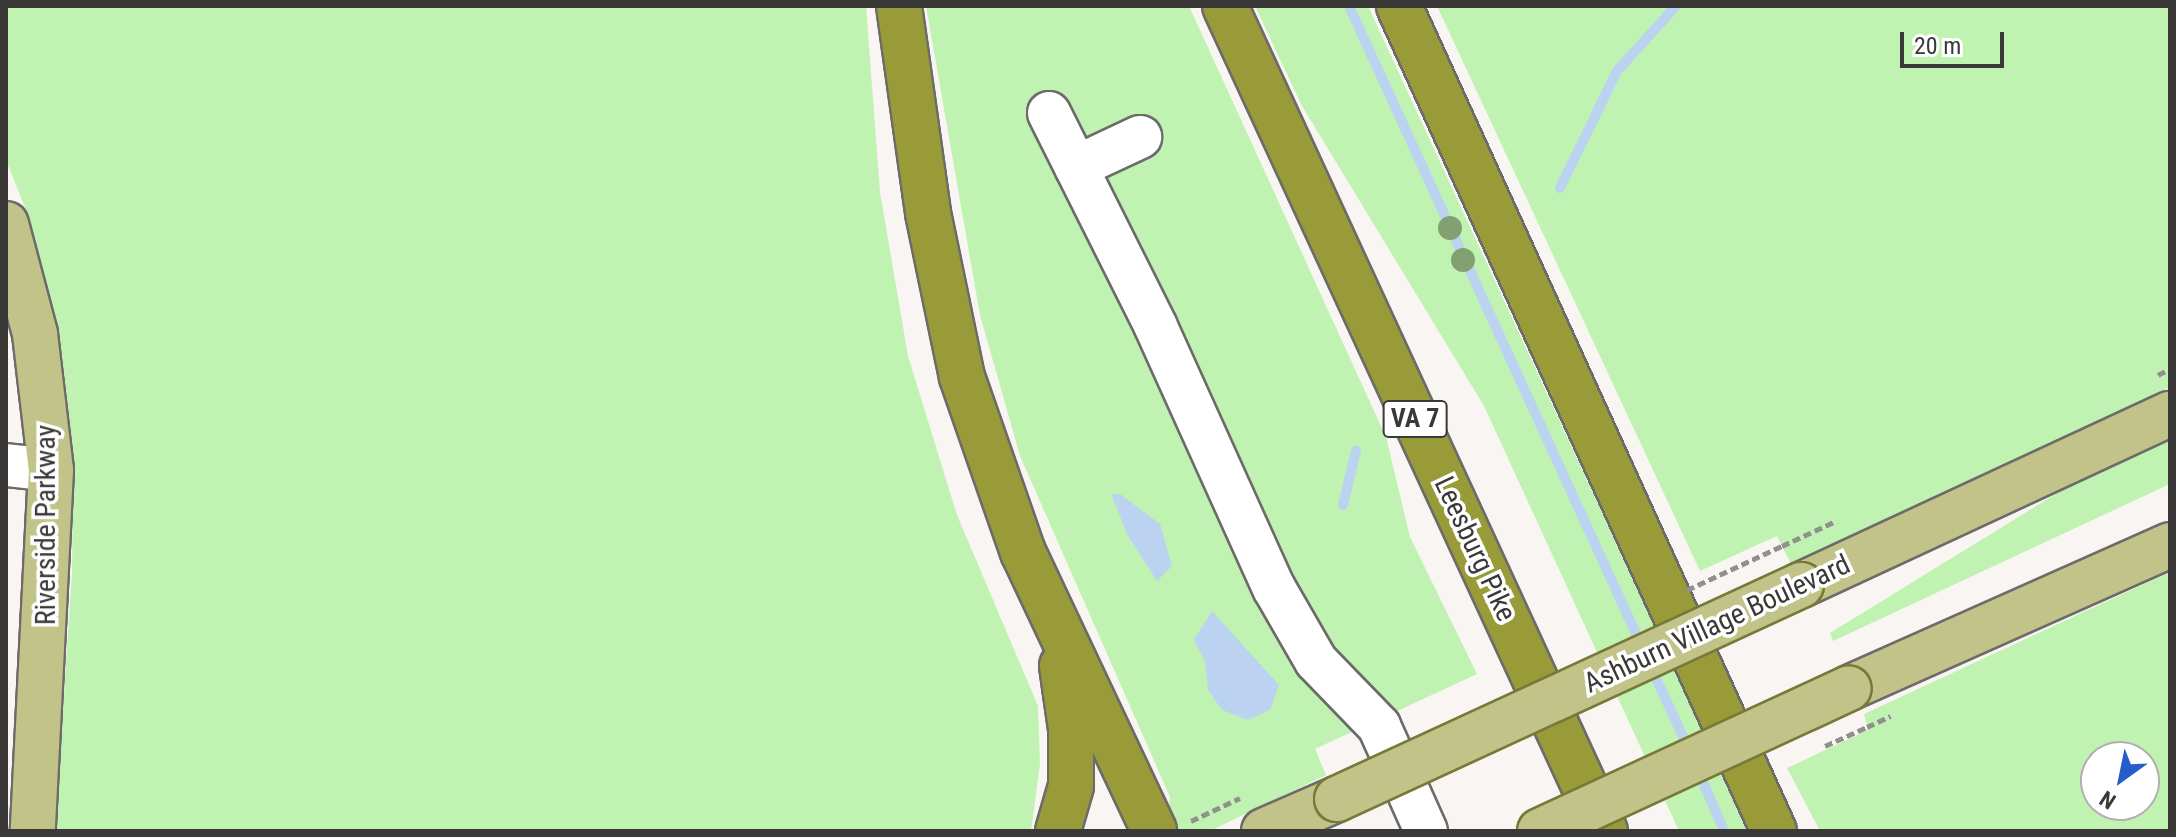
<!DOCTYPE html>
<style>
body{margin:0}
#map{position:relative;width:2176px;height:837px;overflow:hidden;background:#f8f5f3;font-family:"Roboto Condensed",sans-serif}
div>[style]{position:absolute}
.green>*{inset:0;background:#c0f3b1}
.water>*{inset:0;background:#bcd2f1}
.stream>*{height:10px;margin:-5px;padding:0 5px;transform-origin:5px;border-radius:5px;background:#bcd2f1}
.path>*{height:5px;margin-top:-2.5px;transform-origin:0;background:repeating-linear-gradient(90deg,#92908e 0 8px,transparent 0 12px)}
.roads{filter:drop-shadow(2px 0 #6d6b69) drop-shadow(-2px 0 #6d6b69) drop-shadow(0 2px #6d6b69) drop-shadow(0 -2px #6d6b69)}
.minor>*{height:42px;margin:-21px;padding:0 21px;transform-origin:21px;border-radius:21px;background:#fff}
.major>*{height:44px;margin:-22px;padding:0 22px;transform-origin:22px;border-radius:22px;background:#c1c388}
.highway>*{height:44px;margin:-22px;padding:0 22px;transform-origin:22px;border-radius:22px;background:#989b38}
.path-bridge>*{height:5px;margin-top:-2.5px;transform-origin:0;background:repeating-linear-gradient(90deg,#92908e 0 8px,transparent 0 12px)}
.bridges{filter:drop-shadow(2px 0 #777938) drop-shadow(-2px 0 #777938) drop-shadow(0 2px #777938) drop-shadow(0 -2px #777938)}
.major-bridge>*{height:44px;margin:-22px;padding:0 22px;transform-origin:22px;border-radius:22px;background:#c1c388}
.trees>*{width:24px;height:24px;margin:-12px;border-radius:50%;background:#83a073}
span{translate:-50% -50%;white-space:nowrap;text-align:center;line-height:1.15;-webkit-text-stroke:7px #fff;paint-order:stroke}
.shield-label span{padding:2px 6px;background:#fff;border:2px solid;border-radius:6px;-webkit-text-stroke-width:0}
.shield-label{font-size:26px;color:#3a3938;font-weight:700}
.street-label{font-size:28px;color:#3a3938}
.frame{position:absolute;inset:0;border:8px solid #3a3938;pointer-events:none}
.north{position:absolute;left:2080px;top:741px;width:80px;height:80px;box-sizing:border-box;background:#fff;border:2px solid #b0b0af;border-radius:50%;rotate:213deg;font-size:22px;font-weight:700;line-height:32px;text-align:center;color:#3a3938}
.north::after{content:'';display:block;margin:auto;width:28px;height:36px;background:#265dcb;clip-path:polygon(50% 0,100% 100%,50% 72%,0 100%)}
.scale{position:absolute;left:1900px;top:32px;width:104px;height:36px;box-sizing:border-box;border:4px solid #3a3938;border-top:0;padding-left:10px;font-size:24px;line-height:28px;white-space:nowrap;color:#3a3938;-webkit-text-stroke:6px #fff;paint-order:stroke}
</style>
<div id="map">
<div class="green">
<div style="clip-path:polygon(6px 6px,866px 6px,880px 192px,908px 356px,957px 515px,1038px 706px,1040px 764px,1031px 831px,55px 831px,72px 573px,73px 450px,62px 354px,26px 210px,6px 160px)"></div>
<div style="clip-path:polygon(926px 6px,1189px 6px,1386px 437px,1410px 537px,1477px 674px,1315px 749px,1326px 775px,1210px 831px,1179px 831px,1169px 810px,1170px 797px,1020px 456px,980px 315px)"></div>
<div style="clip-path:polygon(1255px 6px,1368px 6px,1749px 831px,1679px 831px,1484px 406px,1302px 106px)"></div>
<div style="clip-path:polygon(1437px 6px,2170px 6px,2170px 387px,1791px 564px,1777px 536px,1700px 571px)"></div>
<div style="clip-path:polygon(2170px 434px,2170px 484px,1833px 641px,1830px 633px,2059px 492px)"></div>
<div style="clip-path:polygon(evenodd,2170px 572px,2170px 831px,1820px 831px,1787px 768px,1868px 730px,1864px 714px,2170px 572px,2096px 757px,2144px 757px,2144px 805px,2096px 805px,2096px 757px)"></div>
</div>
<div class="water">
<div style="clip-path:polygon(1111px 494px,1120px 494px,1160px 524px,1172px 566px,1157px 581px,1128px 536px)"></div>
<div style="clip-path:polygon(1212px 611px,1279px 685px,1270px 710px,1248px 720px,1222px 710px,1208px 690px,1205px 661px,1194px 640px)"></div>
</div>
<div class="stream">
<div style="left:1349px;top:6px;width:705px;rotate:65.43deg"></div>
<div style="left:1560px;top:188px;width:130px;rotate:-64deg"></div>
<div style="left:1617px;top:71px;width:88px;rotate:-47.8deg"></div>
<div style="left:1343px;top:505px;width:56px;rotate:-76.5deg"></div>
<div style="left:1650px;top:665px;width:96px;rotate:65.3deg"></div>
<div style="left:1698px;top:770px;width:66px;rotate:66.9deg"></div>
</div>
<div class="path">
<div style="left:2158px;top:375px;width:13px;rotate:-27deg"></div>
<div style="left:1782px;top:546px;width:60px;rotate:-24.8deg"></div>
<div style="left:1867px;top:727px;width:26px;rotate:-25deg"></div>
<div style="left:1191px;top:821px;width:54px;rotate:-25.1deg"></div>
</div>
<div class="roads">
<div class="minor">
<div style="left:1049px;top:113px;width:239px;rotate:63.4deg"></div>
<div style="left:1156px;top:327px;width:286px;rotate:65.7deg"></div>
<div style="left:1274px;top:588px;width:84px;rotate:60.1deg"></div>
<div style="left:1316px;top:661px;width:91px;rotate:45.9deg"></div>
<div style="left:1379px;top:726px;width:115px;rotate:65.9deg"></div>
<div style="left:1076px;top:167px;width:71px;rotate:-25.1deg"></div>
<div style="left:6px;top:465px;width:45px;rotate:6.3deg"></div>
</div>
<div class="major">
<div style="left:6px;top:224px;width:114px;rotate:75.2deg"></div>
<div style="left:35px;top:334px;width:137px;rotate:83.3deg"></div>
<div style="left:51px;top:470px;width:361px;rotate:92.9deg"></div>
<div style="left:1801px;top:585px;width:407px;rotate:-24.9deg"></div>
<div style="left:1849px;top:688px;width:351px;rotate:-24deg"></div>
<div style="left:1264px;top:831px;width:80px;rotate:-23.7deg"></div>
</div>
<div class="highway">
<div style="left:899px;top:6px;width:209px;rotate:82deg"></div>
<div style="left:928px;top:213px;width:167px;rotate:78.3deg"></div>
<div style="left:962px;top:377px;width:185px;rotate:70.8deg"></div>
<div style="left:1023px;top:552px;width:308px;rotate:64.8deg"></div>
<div style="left:1225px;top:6px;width:908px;rotate:65.27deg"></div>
<div style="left:1399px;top:6px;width:906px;rotate:65.56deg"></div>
<div style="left:1058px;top:831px;width:47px;rotate:-73.9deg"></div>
<div style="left:1071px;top:786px;width:57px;rotate:-90deg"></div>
<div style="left:1071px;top:729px;width:64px;rotate:-98.1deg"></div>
</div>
</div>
<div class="path-bridge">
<div style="left:1687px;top:590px;width:105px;rotate:-24.9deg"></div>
<div style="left:1825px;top:746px;width:46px;rotate:-24.3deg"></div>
</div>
<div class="bridges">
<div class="major-bridge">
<div style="left:1337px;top:799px;width:511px;rotate:-24.76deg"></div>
<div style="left:1540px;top:831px;width:340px;rotate:-24.8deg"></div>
</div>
</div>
<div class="trees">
<div style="left:1450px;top:228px"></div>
<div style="left:1463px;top:260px"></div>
</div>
<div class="shield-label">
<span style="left:1415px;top:419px">VA 7</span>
</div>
<div class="street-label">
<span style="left:46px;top:525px;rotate:-90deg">Riverside Parkway</span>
<span style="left:1475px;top:549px;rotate:65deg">Leesburg Pike</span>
<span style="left:1717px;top:624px;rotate:-25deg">Ashburn Village Boulevard</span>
</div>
<div class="frame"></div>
<div class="north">N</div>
<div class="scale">20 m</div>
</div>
